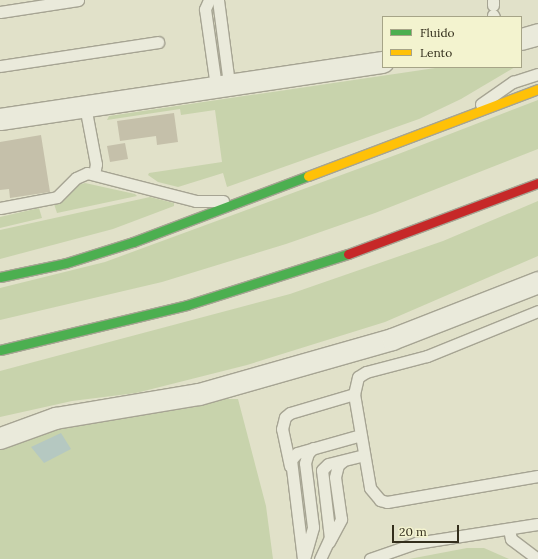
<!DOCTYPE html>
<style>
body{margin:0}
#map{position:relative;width:538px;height:559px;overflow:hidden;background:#e1e1c9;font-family:Lora,serif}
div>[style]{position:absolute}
.green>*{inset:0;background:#c8d3ac}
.water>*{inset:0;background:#b5c8c1}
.building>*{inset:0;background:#c5c0aa}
.roads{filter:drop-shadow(1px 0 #a6a493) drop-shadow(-1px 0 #a6a493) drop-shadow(0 1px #a6a493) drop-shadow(0 -1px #a6a493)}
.lane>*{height:11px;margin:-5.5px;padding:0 5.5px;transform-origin:5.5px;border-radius:5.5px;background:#eaeadb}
.street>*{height:21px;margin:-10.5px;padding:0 10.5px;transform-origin:10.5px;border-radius:10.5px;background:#eaeadb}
.fast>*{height:9px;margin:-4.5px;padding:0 4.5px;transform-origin:4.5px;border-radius:4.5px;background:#4caf50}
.slow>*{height:9px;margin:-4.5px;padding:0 4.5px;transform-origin:4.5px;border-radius:4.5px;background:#ffc107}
.jam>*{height:9px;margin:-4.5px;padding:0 4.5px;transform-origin:4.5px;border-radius:4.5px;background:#c62828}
span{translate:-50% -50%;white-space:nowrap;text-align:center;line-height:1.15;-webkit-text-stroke:4px #f3f3cf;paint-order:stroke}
.legend{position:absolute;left:382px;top:16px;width:140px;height:52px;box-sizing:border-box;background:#f3f3cf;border:1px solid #a6a487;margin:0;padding:5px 7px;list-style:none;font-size:12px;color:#332e1c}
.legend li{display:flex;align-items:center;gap:8px;height:20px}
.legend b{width:20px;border:1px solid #a6a487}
.scale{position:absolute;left:392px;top:525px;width:67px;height:18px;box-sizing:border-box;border:2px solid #332e1c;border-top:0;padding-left:5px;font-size:12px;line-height:14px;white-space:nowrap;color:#332e1c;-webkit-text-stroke:3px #f3f3cf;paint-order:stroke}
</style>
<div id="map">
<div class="green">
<div style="clip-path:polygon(442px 67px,515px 67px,461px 99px,419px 119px,227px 187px,223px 173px,178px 187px,158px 182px,148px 175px,149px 173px,222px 162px,215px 110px,181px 115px,180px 109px,107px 120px,109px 116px)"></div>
<div style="clip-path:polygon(538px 100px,538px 149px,375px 213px,286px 244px,162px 282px,0 320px,0 288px,105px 262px,401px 153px)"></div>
<div style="clip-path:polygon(85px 183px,135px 194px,137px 196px,57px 213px,54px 204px,64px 199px,77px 185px)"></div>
<div style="clip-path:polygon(150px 197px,174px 203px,174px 206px,113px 229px,0 259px,0 230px)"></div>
<div style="clip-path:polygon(538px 201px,538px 256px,385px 322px,247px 365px,136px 393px,72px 401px,0 417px,0 371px,290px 294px,443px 241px)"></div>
<div style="clip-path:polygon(39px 208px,42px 218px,0 228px,0 217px)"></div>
<div style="clip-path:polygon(224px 399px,238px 399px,266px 506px,273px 559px,0 559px,0 449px,41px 433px,70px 426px,188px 408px)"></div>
<div style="clip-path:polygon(467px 548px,484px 548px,509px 559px,409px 559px)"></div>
</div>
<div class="water">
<div style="clip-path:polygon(61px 433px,71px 449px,44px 463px,31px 447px)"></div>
</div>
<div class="building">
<div style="clip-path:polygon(174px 113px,178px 142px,157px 145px,156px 136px,120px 141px,117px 121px)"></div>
<div style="clip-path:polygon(41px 135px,50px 192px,10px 198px,9px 189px,0 190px,0 142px)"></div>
<div style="clip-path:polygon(125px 143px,128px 159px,110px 162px,107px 146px)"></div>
</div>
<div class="roads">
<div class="lane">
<div style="left:209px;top:0;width:10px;rotate:114deg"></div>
<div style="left:205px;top:9px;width:78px;rotate:81.9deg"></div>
<div style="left:218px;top:0;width:85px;rotate:82.5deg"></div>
<div style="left:493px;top:0;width:5px;rotate:90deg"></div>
<div style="left:0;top:12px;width:79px;rotate:-8.7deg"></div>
<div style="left:493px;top:15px;width:2px;rotate:63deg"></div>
<div style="left:0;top:66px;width:160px;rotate:-8.6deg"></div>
<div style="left:481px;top:104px;width:39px;rotate:-35deg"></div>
<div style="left:513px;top:82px;width:26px;rotate:-18deg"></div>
<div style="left:85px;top:106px;width:59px;rotate:79.3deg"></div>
<div style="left:96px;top:164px;width:10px;rotate:101deg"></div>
<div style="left:0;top:208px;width:58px;rotate:-10.9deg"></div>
<div style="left:57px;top:197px;width:27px;rotate:-45deg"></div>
<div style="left:76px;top:178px;width:12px;rotate:-24deg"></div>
<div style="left:87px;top:173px;width:113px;rotate:14.4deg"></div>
<div style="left:196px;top:201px;width:27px"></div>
<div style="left:538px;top:311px;width:120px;rotate:157.9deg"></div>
<div style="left:427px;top:356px;width:63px;rotate:165.3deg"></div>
<div style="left:366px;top:372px;width:9px;rotate:148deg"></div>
<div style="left:358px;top:377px;width:17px;rotate:103deg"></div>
<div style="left:354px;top:394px;width:95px;rotate:80.3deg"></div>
<div style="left:370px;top:488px;width:16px;rotate:50deg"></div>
<div style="left:380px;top:500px;width:7px;rotate:16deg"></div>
<div style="left:387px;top:502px;width:153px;rotate:-9.8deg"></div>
<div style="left:290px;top:466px;width:38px;rotate:-102deg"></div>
<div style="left:282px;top:429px;width:12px;rotate:-76deg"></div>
<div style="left:285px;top:417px;width:6px;rotate:-39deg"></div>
<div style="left:290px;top:413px;width:67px;rotate:-16.5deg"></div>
<div style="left:509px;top:529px;width:10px;rotate:79deg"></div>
<div style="left:511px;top:539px;width:34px;rotate:37deg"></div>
<div style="left:329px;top:542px;width:26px;rotate:-62deg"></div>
<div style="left:341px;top:519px;width:42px;rotate:-98.1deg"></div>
<div style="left:335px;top:477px;width:12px;rotate:-76deg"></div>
<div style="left:338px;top:465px;width:6px;rotate:-39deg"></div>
<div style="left:303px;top:559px;width:100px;rotate:-96.9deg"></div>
<div style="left:291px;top:460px;width:9px;rotate:-49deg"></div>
<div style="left:297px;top:453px;width:66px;rotate:-15.7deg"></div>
<div style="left:304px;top:559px;width:33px;rotate:-74deg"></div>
<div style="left:313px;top:527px;width:64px;rotate:-97.1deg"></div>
<div style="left:305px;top:463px;width:10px;rotate:-73deg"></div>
<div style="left:308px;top:453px;width:7px;rotate:-45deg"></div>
<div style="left:320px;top:559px;width:23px;rotate:-65deg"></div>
<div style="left:330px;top:538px;width:68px;rotate:-96.7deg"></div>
<div style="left:322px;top:470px;width:8px;rotate:-45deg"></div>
<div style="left:328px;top:464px;width:37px;rotate:-14deg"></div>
<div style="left:370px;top:559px;width:49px;rotate:-19.2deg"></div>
<div style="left:416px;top:543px;width:123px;rotate:-8.9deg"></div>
</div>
<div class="street">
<div style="left:521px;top:39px;width:18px;rotate:-16deg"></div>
<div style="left:0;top:119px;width:387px;rotate:-8.5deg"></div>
<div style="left:0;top:438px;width:59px;rotate:-20deg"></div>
<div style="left:55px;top:418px;width:146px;rotate:-9.5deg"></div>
<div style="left:199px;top:394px;width:201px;rotate:-15.9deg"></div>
<div style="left:392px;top:339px;width:157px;rotate:-21.3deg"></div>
</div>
<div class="fast">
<div style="left:0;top:277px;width:67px;rotate:-12deg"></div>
<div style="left:66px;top:263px;width:70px;rotate:-17.4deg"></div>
<div style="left:133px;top:242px;width:187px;rotate:-20.7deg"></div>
<div style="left:0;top:350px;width:192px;rotate:-13.5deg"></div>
<div style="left:187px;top:305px;width:169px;rotate:-17.6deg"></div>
</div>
<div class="slow">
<div style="left:308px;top:176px;width:246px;rotate:-20.7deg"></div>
</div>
<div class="jam">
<div style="left:348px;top:254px;width:203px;rotate:-20.5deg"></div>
</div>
</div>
<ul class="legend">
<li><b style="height:5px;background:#4caf50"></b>Fluido</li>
<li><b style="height:5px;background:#ffc107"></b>Lento</li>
</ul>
<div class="scale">20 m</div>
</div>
